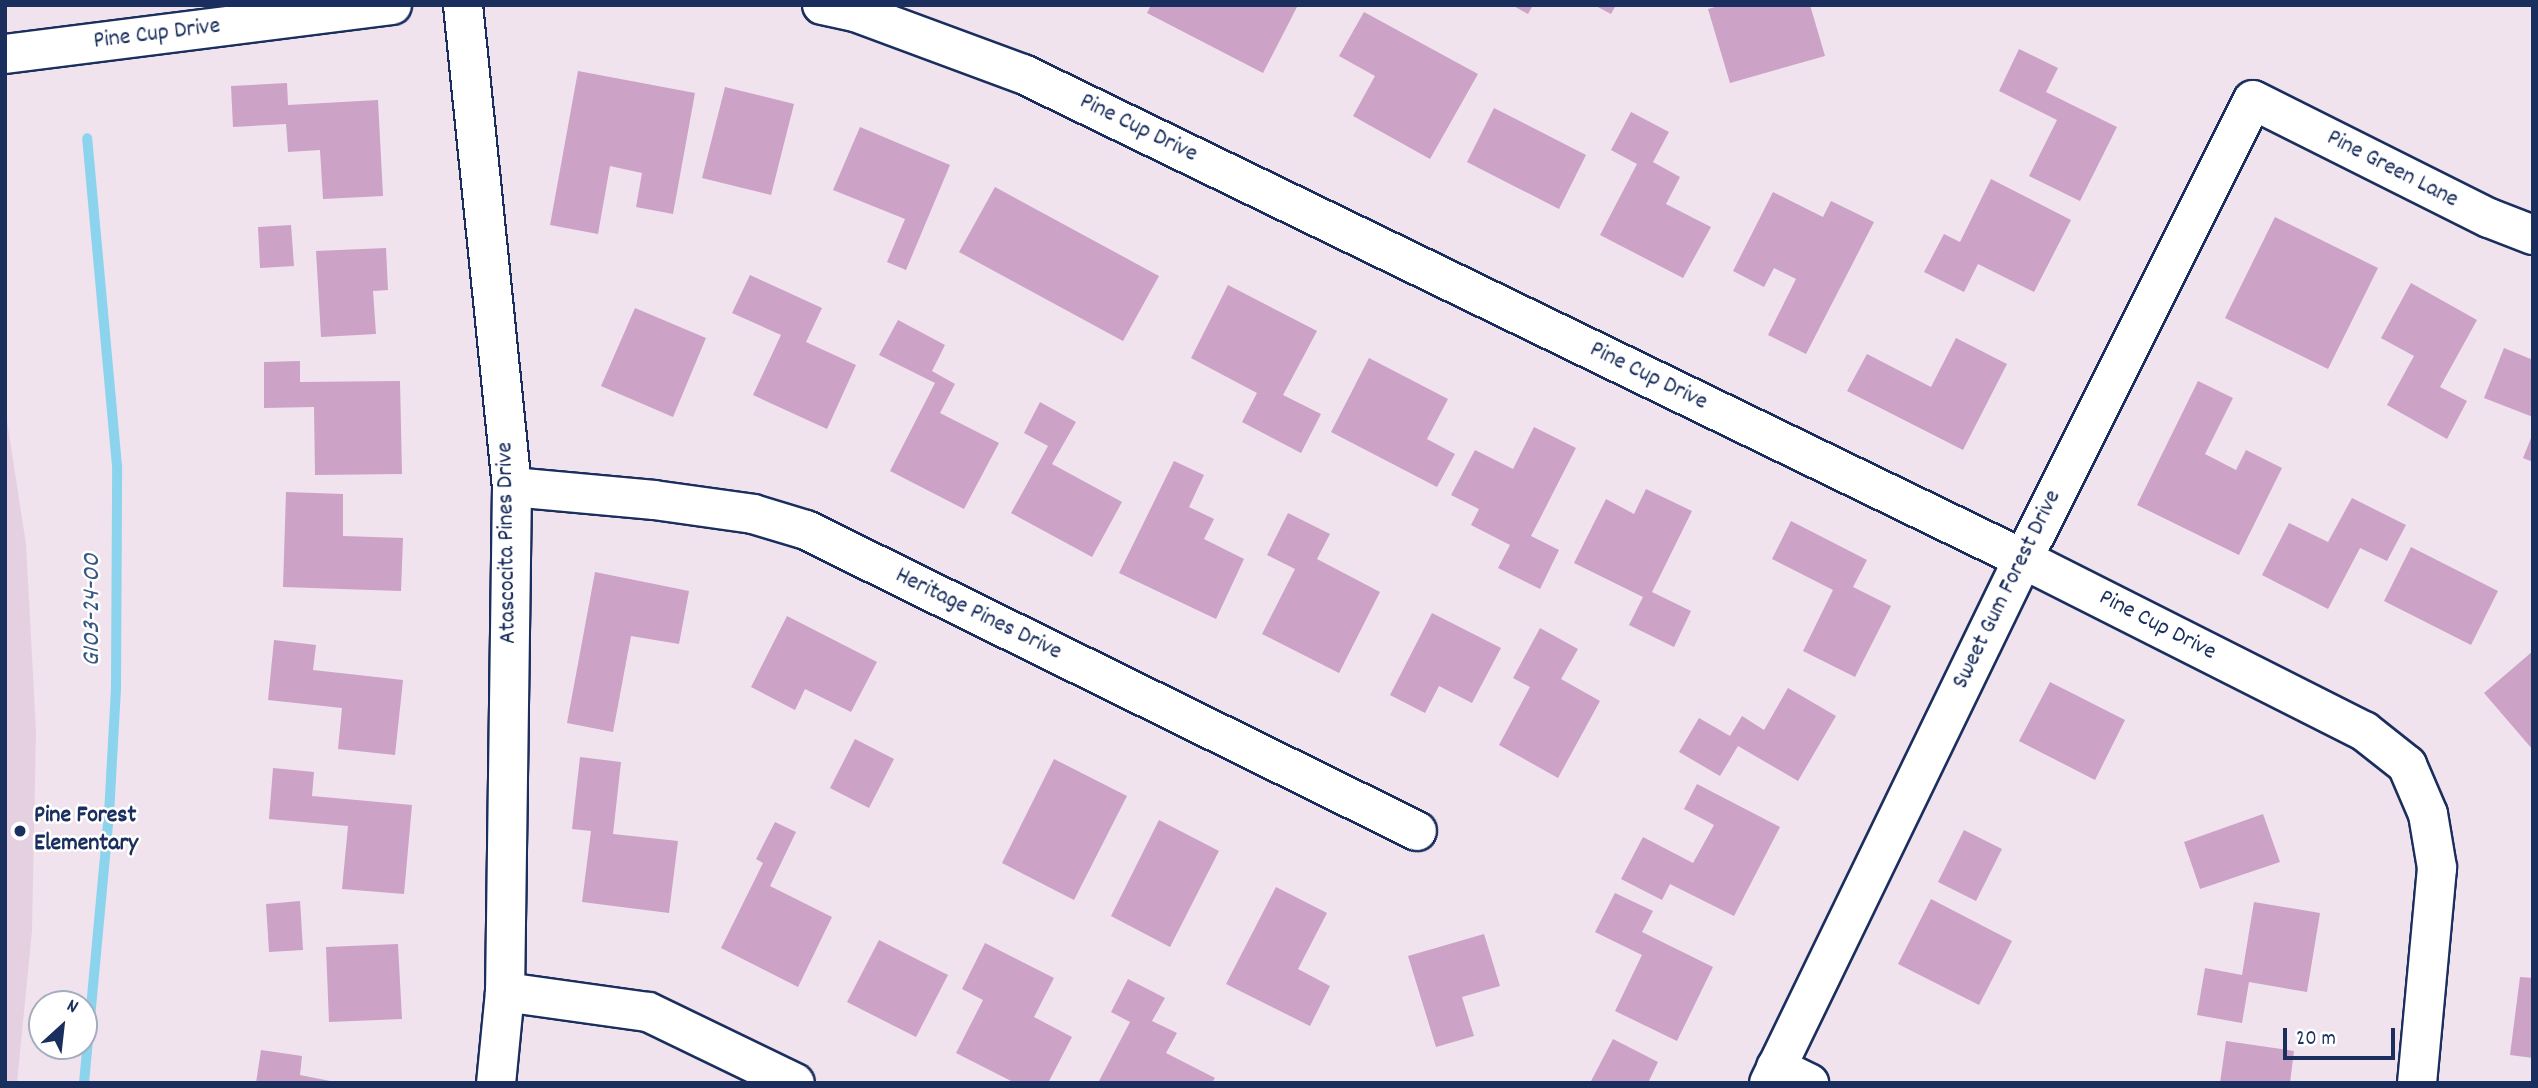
<!DOCTYPE html>
<style>
body{margin:0}
#map{position:relative;width:2538px;height:1088px;overflow:hidden;background:#f0e3ee;font-family:Dekko,sans-serif}
div>[style]{position:absolute}
.built>*{inset:0;background:#e5d0e2}
.stream>*{height:10px;margin:-5px;padding:0 5px;transform-origin:5px;border-radius:5px;background:#8cd3ed}
.building>*{inset:0;background:#cca2c7}
.roads{filter:drop-shadow(2px 0 #1b2f5e) drop-shadow(-2px 0 #1b2f5e) drop-shadow(0 2px #1b2f5e) drop-shadow(0 -2px #1b2f5e)}
.minor>*{height:38px;margin:-19px;padding:0 19px;transform-origin:19px;border-radius:19px;background:#fff}
.dots>*{width:19px;height:19px;translate:-50% -50%;box-sizing:border-box;border:4px solid #fff;border-radius:50%}
span{translate:-50% -50%;white-space:nowrap;text-align:center;line-height:1.15;-webkit-text-stroke:5px #fff;paint-order:stroke}
.street-label{font-size:24px;color:#1b2f5e}
.poi-label{font-size:24px;color:#1b2f5e;font-weight:700}
.left{translate:0 -50%;text-align:left}
.water-label{font-size:26px;color:#375882;font-style:italic}
.frame{position:absolute;inset:0;border:7px solid #1b2f5e;pointer-events:none}
.north{position:absolute;left:28px;top:990px;width:70px;height:70px;box-sizing:border-box;background:#fff;border:2px solid #a4acbf;border-radius:50%;rotate:27deg;font-size:19px;font-weight:700;line-height:28px;text-align:center;color:#1b2f5e}
.north::after{content:'';display:block;margin:auto;width:24px;height:32px;background:#1b2f5e;clip-path:polygon(50% 0,100% 100%,50% 72%,0 100%)}
.scale{position:absolute;left:2283px;top:1028px;width:112px;height:32px;box-sizing:border-box;border:4px solid #1b2f5e;border-top:0;padding-left:9px;font-size:21px;line-height:24px;white-space:nowrap;color:#1b2f5e;-webkit-text-stroke:5px #fff;paint-order:stroke}
</style>
<div id="map">
<div class="built">
<div style="clip-path:polygon(5px 408px,26px 544px,36px 731px,32px 931px,17px 1083px,5px 1083px)"></div>
</div>
<div class="stream">
<div style="left:84px;top:1083px;width:270px;rotate:-84.7deg"></div>
<div style="left:109px;top:814px;width:127px;rotate:-86.8deg"></div>
<div style="left:116px;top:687px;width:221px;rotate:-89.7deg"></div>
<div style="left:117px;top:466px;width:329px;rotate:-95.2deg"></div>
</div>
<div class="building">
<div style="clip-path:polygon(1151px 5px,1298px 5px,1263px 73px,1147px 13px)"></div>
<div style="clip-path:polygon(1512px 5px,1533px 5px,1528px 14px)"></div>
<div style="clip-path:polygon(1594px 5px,1616px 5px,1611px 14px)"></div>
<div style="clip-path:polygon(1722px 5px,1810px 5px,1825px 56px,1730px 83px,1708px 9px)"></div>
<div style="clip-path:polygon(1364px 12px,1478px 74px,1430px 159px,1353px 116px,1375px 76px,1339px 56px)"></div>
<div style="clip-path:polygon(2019px 49px,2058px 68px,2046px 92px,2117px 127px,2080px 201px,2029px 176px,2057px 120px,1999px 91px)"></div>
<div style="clip-path:polygon(578px 71px,695px 93px,673px 214px,636px 207px,642px 173px,610px 166px,598px 234px,550px 225px)"></div>
<div style="clip-path:polygon(287px 83px,288px 105px,378px 100px,383px 196px,323px 199px,320px 150px,288px 152px,286px 124px,233px 127px,231px 86px)"></div>
<div style="clip-path:polygon(725px 87px,794px 104px,771px 195px,702px 178px)"></div>
<div style="clip-path:polygon(1494px 108px,1586px 155px,1559px 209px,1467px 162px)"></div>
<div style="clip-path:polygon(1631px 112px,1669px 132px,1653px 162px,1680px 177px,1666px 204px,1711px 227px,1683px 278px,1600px 235px,1637px 164px,1611px 150px)"></div>
<div style="clip-path:polygon(860px 127px,950px 165px,906px 270px,887px 262px,905px 219px,833px 190px)"></div>
<div style="clip-path:polygon(1991px 179px,2071px 220px,2034px 292px,1978px 264px,1964px 292px,1924px 272px,1944px 234px,1960px 242px)"></div>
<div style="clip-path:polygon(995px 187px,1159px 276px,1123px 341px,959px 252px)"></div>
<div style="clip-path:polygon(1773px 192px,1823px 217px,1831px 201px,1874px 222px,1806px 354px,1768px 335px,1796px 279px,1774px 268px,1764px 287px,1733px 271px)"></div>
<div style="clip-path:polygon(2275px 217px,2378px 268px,2328px 369px,2225px 318px)"></div>
<div style="clip-path:polygon(291px 225px,294px 266px,260px 268px,258px 227px)"></div>
<div style="clip-path:polygon(386px 248px,388px 290px,373px 291px,376px 334px,321px 337px,316px 251px)"></div>
<div style="clip-path:polygon(750px 275px,822px 308px,806px 342px,856px 365px,827px 429px,753px 395px,781px 335px,732px 313px)"></div>
<div style="clip-path:polygon(2411px 283px,2477px 320px,2440px 387px,2467px 401px,2447px 439px,2387px 405px,2414px 356px,2381px 338px)"></div>
<div style="clip-path:polygon(1228px 285px,1317px 331px,1283px 395px,1321px 414px,1301px 453px,1242px 422px,1257px 393px,1191px 358px)"></div>
<div style="clip-path:polygon(635px 308px,706px 338px,673px 417px,601px 386px)"></div>
<div style="clip-path:polygon(898px 320px,945px 345px,932px 371px,955px 384px,940px 413px,999px 443px,964px 509px,890px 471px,935px 383px,879px 355px)"></div>
<div style="clip-path:polygon(1956px 338px,2007px 364px,1963px 450px,1847px 391px,1867px 354px,1931px 387px)"></div>
<div style="clip-path:polygon(2504px 348px,2533px 360px,2533px 417px,2484px 398px)"></div>
<div style="clip-path:polygon(1369px 358px,1448px 399px,1427px 439px,1455px 454px,1437px 487px,1331px 432px)"></div>
<div style="clip-path:polygon(300px 361px,300px 382px,400px 381px,402px 474px,315px 475px,314px 407px,264px 408px,264px 362px)"></div>
<div style="clip-path:polygon(2198px 381px,2233px 398px,2205px 454px,2236px 470px,2246px 450px,2282px 468px,2239px 555px,2137px 505px)"></div>
<div style="clip-path:polygon(1040px 402px,1076px 422px,1052px 464px,1122px 502px,1092px 557px,1011px 513px,1048px 446px,1024px 433px)"></div>
<div style="clip-path:polygon(1534px 427px,1576px 448px,1531px 536px,1559px 550px,1540px 589px,1498px 568px,1510px 545px,1471px 525px,1479px 509px,1451px 495px,1475px 450px,1513px 469px)"></div>
<div style="clip-path:polygon(2533px 433px,2533px 462px,2523px 458px)"></div>
<div style="clip-path:polygon(1174px 461px,1204px 475px,1189px 507px,1214px 519px,1204px 539px,1244px 559px,1216px 619px,1119px 573px)"></div>
<div style="clip-path:polygon(1646px 489px,1692px 511px,1652px 592px,1691px 611px,1674px 647px,1629px 625px,1643px 597px,1574px 563px,1606px 499px,1634px 514px)"></div>
<div style="clip-path:polygon(286px 492px,343px 494px,343px 536px,403px 538px,401px 591px,283px 587px)"></div>
<div style="clip-path:polygon(2352px 498px,2406px 525px,2387px 561px,2360px 548px,2328px 609px,2262px 575px,2289px 523px,2328px 542px)"></div>
<div style="clip-path:polygon(1288px 513px,1330px 534px,1317px 559px,1380px 592px,1339px 673px,1262px 634px,1295px 569px,1267px 555px)"></div>
<div style="clip-path:polygon(1791px 521px,1867px 560px,1853px 587px,1891px 606px,1855px 677px,1803px 651px,1833px 590px,1772px 559px)"></div>
<div style="clip-path:polygon(2411px 547px,2498px 591px,2471px 645px,2384px 601px)"></div>
<div style="clip-path:polygon(595px 572px,689px 591px,679px 644px,631px 636px,613px 732px,567px 723px)"></div>
<div style="clip-path:polygon(1432px 613px,1501px 648px,1472px 703px,1439px 686px,1425px 713px,1390px 695px)"></div>
<div style="clip-path:polygon(787px 616px,877px 662px,851px 712px,805px 689px,795px 710px,751px 687px)"></div>
<div style="clip-path:polygon(1540px 628px,1578px 649px,1561px 679px,1600px 701px,1558px 778px,1499px 745px,1530px 687px,1513px 678px)"></div>
<div style="clip-path:polygon(274px 640px,316px 645px,313px 670px,403px 680px,395px 755px,338px 749px,342px 708px,268px 700px)"></div>
<div style="clip-path:polygon(2533px 651px,2533px 750px,2484px 693px)"></div>
<div style="clip-path:polygon(2050px 682px,2125px 720px,2095px 780px,2019px 741px)"></div>
<div style="clip-path:polygon(1788px 688px,1836px 716px,1798px 781px,1738px 746px,1720px 776px,1679px 752px,1699px 718px,1730px 736px,1742px 716px,1764px 730px)"></div>
<div style="clip-path:polygon(855px 739px,894px 759px,869px 808px,830px 788px)"></div>
<div style="clip-path:polygon(580px 757px,621px 762px,613px 834px,678px 841px,669px 913px,582px 902px,591px 831px,572px 829px)"></div>
<div style="clip-path:polygon(1054px 759px,1127px 796px,1074px 900px,1002px 863px)"></div>
<div style="clip-path:polygon(273px 768px,314px 772px,312px 796px,412px 805px,404px 894px,342px 889px,348px 826px,269px 819px)"></div>
<div style="clip-path:polygon(1697px 784px,1780px 827px,1734px 916px,1670px 884px,1662px 900px,1621px 879px,1643px 837px,1693px 863px,1714px 825px,1684px 809px)"></div>
<div style="clip-path:polygon(2263px 814px,2280px 862px,2200px 889px,2184px 842px)"></div>
<div style="clip-path:polygon(1159px 820px,1219px 851px,1170px 947px,1111px 916px)"></div>
<div style="clip-path:polygon(775px 822px,796px 832px,770px 886px,832px 917px,798px 987px,721px 948px,763px 863px,756px 859px)"></div>
<div style="clip-path:polygon(1964px 830px,2002px 849px,1976px 901px,1938px 882px)"></div>
<div style="clip-path:polygon(1276px 887px,1327px 913px,1298px 969px,1330px 986px,1310px 1026px,1226px 984px)"></div>
<div style="clip-path:polygon(1615px 893px,1653px 911px,1642px 932px,1713px 967px,1677px 1041px,1615px 1011px,1642px 955px,1595px 932px)"></div>
<div style="clip-path:polygon(1931px 899px,2012px 941px,1979px 1005px,1898px 964px)"></div>
<div style="clip-path:polygon(300px 901px,303px 950px,269px 952px,266px 904px)"></div>
<div style="clip-path:polygon(2254px 902px,2320px 913px,2307px 992px,2249px 982px,2242px 1023px,2197px 1015px,2205px 968px,2242px 975px)"></div>
<div style="clip-path:polygon(1484px 934px,1500px 986px,1462px 997px,1474px 1036px,1436px 1047px,1408px 956px)"></div>
<div style="clip-path:polygon(879px 940px,948px 975px,916px 1037px,847px 1002px)"></div>
<div style="clip-path:polygon(985px 943px,1054px 978px,1034px 1017px,1072px 1037px,1048px 1083px,1015px 1083px,956px 1053px,983px 1000px,962px 989px)"></div>
<div style="clip-path:polygon(398px 944px,402px 1019px,329px 1022px,326px 947px)"></div>
<div style="clip-path:polygon(2520px 977px,2533px 978px,2533px 1058px,2510px 1055px)"></div>
<div style="clip-path:polygon(1128px 979px,1165px 998px,1152px 1021px,1177px 1033px,1166px 1053px,1215px 1078px,1212px 1083px,1098px 1083px,1130px 1022px,1111px 1012px)"></div>
<div style="clip-path:polygon(1613px 1039px,1658px 1062px,1648px 1083px,1590px 1083px)"></div>
<div style="clip-path:polygon(2226px 1041px,2294px 1051px,2290px 1083px,2220px 1083px)"></div>
<div style="clip-path:polygon(261px 1050px,302px 1056px,300px 1075px,340px 1083px,256px 1083px)"></div>
</div>
<div class="roads">
<div class="minor">
<div style="left:463px;top:5px;width:484px;rotate:84.2deg"></div>
<div style="left:512px;top:487px;width:505px;rotate:90.79deg"></div>
<div style="left:505px;top:992px;width:91px;rotate:95.6deg"></div>
<div style="left:822px;top:5px;width:34px;rotate:12deg"></div>
<div style="left:855px;top:12px;width:179px;rotate:20.3deg"></div>
<div style="left:1023px;top:74px;width:1111px;rotate:25.87deg"></div>
<div style="left:2023px;top:559px;width:382px;rotate:26.8deg"></div>
<div style="left:2364px;top:731px;width:55px;rotate:38.3deg"></div>
<div style="left:2407px;top:765px;width:53px;rotate:66.8deg"></div>
<div style="left:2428px;top:814px;width:55px;rotate:80.5deg"></div>
<div style="left:2437px;top:868px;width:216px;rotate:95.3deg"></div>
<div style="left:5px;top:54px;width:390px;rotate:-7.2deg"></div>
<div style="left:512px;top:487px;width:143px;rotate:5.2deg"></div>
<div style="left:654px;top:500px;width:100px;rotate:8deg"></div>
<div style="left:753px;top:514px;width:55px;rotate:16.8deg"></div>
<div style="left:806px;top:530px;width:681px;rotate:26.23deg"></div>
<div style="left:505px;top:992px;width:144px;rotate:8deg"></div>
<div style="left:648px;top:1012px;width:163px;rotate:25.8deg"></div>
<div style="left:1776px;top:1067px;width:37px;rotate:26deg"></div>
<div style="left:1769px;top:1083px;width:582px;rotate:-64.14deg"></div>
<div style="left:2023px;top:559px;width:513px;rotate:-63.39deg"></div>
<div style="left:2253px;top:100px;width:264px;rotate:26.6deg"></div>
<div style="left:2489px;top:218px;width:47px;rotate:21.1deg"></div>
</div>
</div>
<div class="dots">
<div style="left:20px;top:831px;background:#1b2f5e"></div>
</div>
<div class="street-label">
<span style="left:157px;top:35px;rotate:-7deg">Pine Cup Drive</span>
<span style="left:1138px;top:129px;rotate:26deg">Pine Cup Drive</span>
<span style="left:2392px;top:170px;rotate:27deg">Pine Green Lane</span>
<span style="left:1648px;top:377px;rotate:26deg">Pine Cup Drive</span>
<span style="left:508px;top:543px;rotate:-91deg">Atascocita Pines Drive</span>
<span style="left:2008px;top:590px;rotate:-64deg">Sweet Gum Forest Drive</span>
<span style="left:978px;top:615px;rotate:26deg">Heritage Pines Drive</span>
<span style="left:2157px;top:626px;rotate:27deg">Pine Cup Drive</span>
</div>
<div class="poi-label">
<span class="left" style="left:34px;top:831px">Pine Forest<br>Elementary</span>
</div>
<div class="water-label">
<span style="left:93px;top:610px;rotate:-90deg">G103-24-00</span>
</div>
<div class="frame"></div>
<div class="north">N</div>
<div class="scale">20 m</div>
</div>
